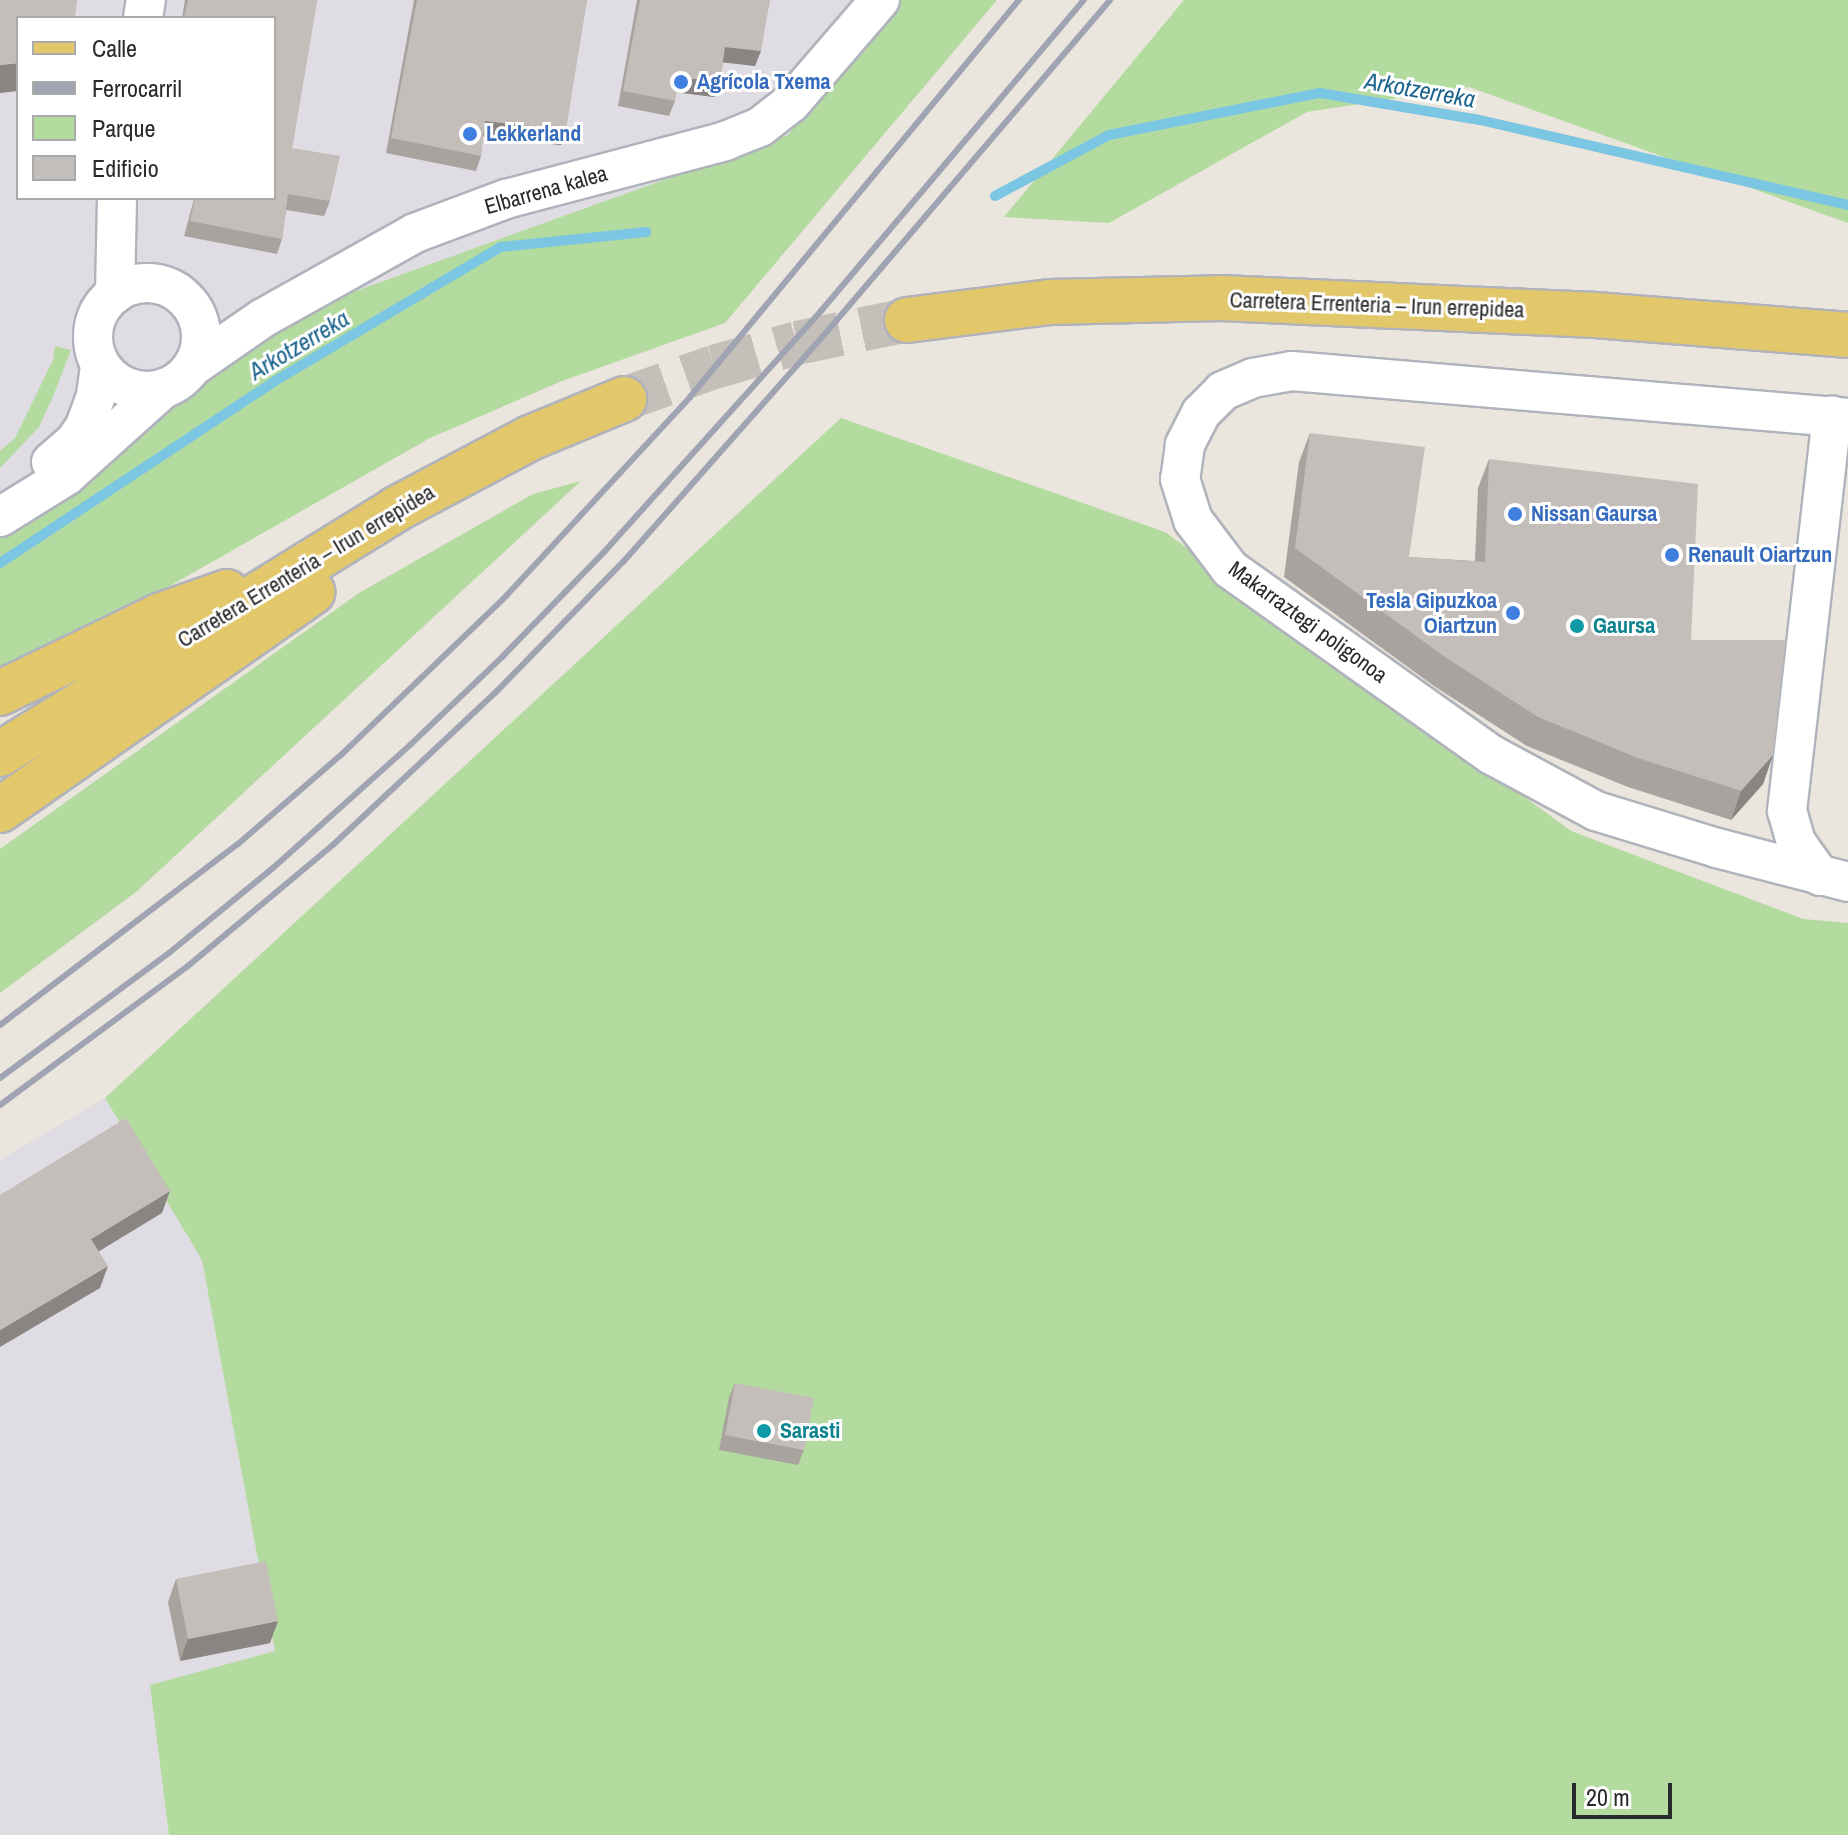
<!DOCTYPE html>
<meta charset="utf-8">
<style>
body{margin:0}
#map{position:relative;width:1848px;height:1835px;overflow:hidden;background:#eae5dd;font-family:"Archivo Narrow",sans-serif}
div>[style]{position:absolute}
.industrial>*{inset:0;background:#dfdde3}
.green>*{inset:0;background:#b3db9f}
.stream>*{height:10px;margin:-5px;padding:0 5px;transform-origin:5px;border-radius:5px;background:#7bc6e2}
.primary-tunnel>*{height:44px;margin-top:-22px;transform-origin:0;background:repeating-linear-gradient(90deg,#c4c0b9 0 44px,transparent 0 66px)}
.roads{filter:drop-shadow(2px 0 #b0b3bc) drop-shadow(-2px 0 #b0b3bc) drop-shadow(0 2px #b0b3bc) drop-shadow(0 -2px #b0b3bc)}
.street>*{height:38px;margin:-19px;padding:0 19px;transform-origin:19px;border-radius:19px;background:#fff}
.street>.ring{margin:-19px;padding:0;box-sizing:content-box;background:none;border:38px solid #fff;border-radius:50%}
.primary>*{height:44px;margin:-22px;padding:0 22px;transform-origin:22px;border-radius:22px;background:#e2c76b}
.rail>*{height:6px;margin:-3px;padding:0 3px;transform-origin:3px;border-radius:3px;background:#a0a3b2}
.wall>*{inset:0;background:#a8a39f}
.shaded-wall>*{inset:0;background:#888582}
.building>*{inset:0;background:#c3beb9}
.dots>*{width:22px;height:22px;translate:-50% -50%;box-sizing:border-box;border:4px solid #fff;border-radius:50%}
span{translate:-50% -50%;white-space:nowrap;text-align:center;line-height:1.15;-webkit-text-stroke:6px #fff;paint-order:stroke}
.shop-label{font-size:22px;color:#366cbe;font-weight:700}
.left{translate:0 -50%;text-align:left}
.right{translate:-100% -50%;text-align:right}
.street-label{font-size:22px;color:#2a2a2a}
.culture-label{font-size:22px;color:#0d838f;font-weight:700}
.water-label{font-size:24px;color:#1b648c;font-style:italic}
.legend{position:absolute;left:16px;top:16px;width:260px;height:184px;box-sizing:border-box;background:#fff;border:2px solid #aaa;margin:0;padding:10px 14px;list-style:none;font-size:24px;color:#2a2a2a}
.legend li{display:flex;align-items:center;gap:16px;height:40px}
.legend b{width:40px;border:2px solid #aaa}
.scale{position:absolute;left:1572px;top:1783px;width:100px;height:36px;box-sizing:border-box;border:4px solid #2a2a2a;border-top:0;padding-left:10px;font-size:24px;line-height:28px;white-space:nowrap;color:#2a2a2a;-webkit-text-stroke:6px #fff;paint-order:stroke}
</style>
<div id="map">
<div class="industrial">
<div style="clip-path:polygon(evenodd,0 0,881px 0,788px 135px,317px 305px,0 527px,0 0,18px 18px,274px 18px,274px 198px,18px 198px,18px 18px)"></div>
<div style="clip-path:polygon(105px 1098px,202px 1259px,275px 1651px,151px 1685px,169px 1835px,0 1835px,0 1160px)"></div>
</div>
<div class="green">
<div style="clip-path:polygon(881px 0,997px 0,725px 323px,562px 381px,430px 438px,115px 617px,0 676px,0 527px,317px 305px,788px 135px)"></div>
<div style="clip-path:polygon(1184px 0,1848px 0,1848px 223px,1469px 87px,1307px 112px,1109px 223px,1004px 217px)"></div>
<div style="clip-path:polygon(55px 346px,71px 350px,52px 399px,39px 427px,0 468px,0 451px,15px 438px,53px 360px)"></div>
<div style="clip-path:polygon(841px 418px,1165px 532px,1571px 831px,1803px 919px,1848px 923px,1848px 1835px,169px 1835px,150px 1685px,275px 1651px,202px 1260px,105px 1098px)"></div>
<div style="clip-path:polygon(581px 481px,136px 892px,0 993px,0 849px,359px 593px,533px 494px)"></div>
</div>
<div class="stream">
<div style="left:995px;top:196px;width:129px;rotate:-28.2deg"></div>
<div style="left:1109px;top:135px;width:215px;rotate:-11.3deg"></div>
<div style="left:1320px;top:93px;width:162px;rotate:9.6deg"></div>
<div style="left:1480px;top:120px;width:378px;rotate:13deg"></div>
<div style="left:0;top:563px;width:336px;rotate:-33.5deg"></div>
<div style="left:280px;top:378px;width:257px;rotate:-30.7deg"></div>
<div style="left:501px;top:247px;width:146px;rotate:-5.9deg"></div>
</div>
<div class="primary-tunnel">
<div style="left:624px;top:399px;width:96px;rotate:-19.6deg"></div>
<div style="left:714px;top:367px;width:86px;rotate:-16.1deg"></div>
<div style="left:797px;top:343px;width:112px;rotate:-11.8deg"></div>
</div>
<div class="roads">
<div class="street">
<div style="left:143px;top:18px;width:18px;rotate:-81deg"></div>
<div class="ring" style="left:93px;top:283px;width:70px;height:70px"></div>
<div style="left:115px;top:294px;width:96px;rotate:-88.8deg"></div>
<div style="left:192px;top:367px;width:86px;rotate:-34.6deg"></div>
<div style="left:263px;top:318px;width:174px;rotate:-29.2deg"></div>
<div style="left:415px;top:233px;width:97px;rotate:-20.5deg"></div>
<div style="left:506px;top:199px;width:227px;rotate:-14.8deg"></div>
<div style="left:725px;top:141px;width:38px;rotate:-22deg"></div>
<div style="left:760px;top:127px;width:39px;rotate:-38deg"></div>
<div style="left:791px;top:103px;width:136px;rotate:-49.2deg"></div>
<div style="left:1848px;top:418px;width:558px;rotate:-175.17deg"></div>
<div style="left:1292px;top:371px;width:40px;rotate:170deg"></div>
<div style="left:1253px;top:378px;width:33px;rotate:157deg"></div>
<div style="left:1223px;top:391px;width:31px;rotate:135deg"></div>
<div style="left:1201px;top:413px;width:36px;rotate:117deg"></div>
<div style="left:1185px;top:445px;width:34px;rotate:98deg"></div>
<div style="left:1180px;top:479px;width:43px;rotate:72.4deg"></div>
<div style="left:1193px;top:520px;width:61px;rotate:52.9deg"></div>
<div style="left:1230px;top:569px;width:321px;rotate:35.4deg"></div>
<div style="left:1492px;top:755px;width:118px;rotate:28.3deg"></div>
<div style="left:1596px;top:811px;width:127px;rotate:17deg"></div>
<div style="left:1717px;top:848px;width:135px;rotate:14.5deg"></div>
<div style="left:51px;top:462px;width:32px;rotate:-41deg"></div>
<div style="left:75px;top:441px;width:18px;rotate:-56deg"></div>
<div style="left:85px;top:426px;width:33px;rotate:-70deg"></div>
<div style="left:96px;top:395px;width:30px;rotate:-82deg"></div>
<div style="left:0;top:517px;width:78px;rotate:-31.8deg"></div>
<div style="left:66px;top:476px;width:132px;rotate:-41.9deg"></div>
<div style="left:1820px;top:876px;width:42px;rotate:-125.2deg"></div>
<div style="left:1796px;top:842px;width:32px;rotate:-106deg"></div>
<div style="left:1787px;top:811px;width:398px;rotate:-83.5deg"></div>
</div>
<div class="primary">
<div style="left:907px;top:320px;width:144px;rotate:-7.2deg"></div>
<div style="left:1050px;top:302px;width:171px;rotate:-1.3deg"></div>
<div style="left:1221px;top:298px;width:374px;rotate:2.6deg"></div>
<div style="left:1595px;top:315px;width:254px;rotate:4.5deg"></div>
<div style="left:0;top:693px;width:177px;rotate:-25.8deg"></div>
<div style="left:159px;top:616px;width:72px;rotate:-19.4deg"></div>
<div style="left:0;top:754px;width:466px;rotate:-31.7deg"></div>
<div style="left:396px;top:509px;width:152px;rotate:-27.9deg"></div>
<div style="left:530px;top:438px;width:102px;rotate:-22.5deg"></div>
<div style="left:0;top:810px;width:381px;rotate:-34.9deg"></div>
</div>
</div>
<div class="rail">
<div style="left:0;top:1025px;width:299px;rotate:-37.3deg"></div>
<div style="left:238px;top:844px;width:138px;rotate:-40.9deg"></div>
<div style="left:342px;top:754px;width:228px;rotate:-43.9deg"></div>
<div style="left:506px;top:596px;width:271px;rotate:-47.2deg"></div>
<div style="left:690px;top:397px;width:516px;rotate:-50.35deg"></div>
<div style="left:0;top:1078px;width:210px;rotate:-36.5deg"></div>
<div style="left:169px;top:953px;width:134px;rotate:-39.3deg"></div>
<div style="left:273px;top:868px;width:184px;rotate:-41.9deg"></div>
<div style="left:410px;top:745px;width:129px;rotate:-43.7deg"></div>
<div style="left:503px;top:656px;width:145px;rotate:-45.8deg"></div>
<div style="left:604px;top:552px;width:324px;rotate:-48deg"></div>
<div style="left:821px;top:311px;width:407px;rotate:-49.8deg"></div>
<div style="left:0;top:1105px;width:234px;rotate:-36.5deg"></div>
<div style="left:188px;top:966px;width:190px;rotate:-39.9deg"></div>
<div style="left:334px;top:844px;width:222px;rotate:-43.2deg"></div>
<div style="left:496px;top:692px;width:183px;rotate:-45.7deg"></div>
<div style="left:624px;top:561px;width:320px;rotate:-48.5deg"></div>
<div style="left:836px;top:321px;width:422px;rotate:-49.5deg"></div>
</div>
<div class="wall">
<div style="clip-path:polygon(185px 0,317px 0,292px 148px,330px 201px,324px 216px,286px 210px,282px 239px,277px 254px,184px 236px,194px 199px,190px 198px,274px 198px,274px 18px,182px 18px)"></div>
<div style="clip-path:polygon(414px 0,587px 0,561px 145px,483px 136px,481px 156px,476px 171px,386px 153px)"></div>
<div style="clip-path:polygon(637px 0,770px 0,755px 66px,723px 62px,720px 82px,714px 97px,676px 92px,675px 101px,669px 116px,618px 106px)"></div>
<div style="clip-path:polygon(1310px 433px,1409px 557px,1475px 561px,1478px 488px,1489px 459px,1691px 640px,1773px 755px,1763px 784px,1731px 820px,1628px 787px,1527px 746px,1434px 686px,1284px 577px,1299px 462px)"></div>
<div style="clip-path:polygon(735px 1383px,804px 1450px,798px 1465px,719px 1450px,729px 1397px)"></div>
<div style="clip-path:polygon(176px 1579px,270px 1643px,180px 1661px,168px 1602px)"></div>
</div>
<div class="shaded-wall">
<div style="clip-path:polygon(725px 47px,761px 51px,755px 66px,720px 62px)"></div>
<div style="clip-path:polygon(18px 63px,18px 91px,0 93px,0 65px)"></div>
<div style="clip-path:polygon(679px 77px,720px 82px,714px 97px,674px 92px)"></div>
<div style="clip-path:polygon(485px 121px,566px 130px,561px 145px,479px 136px)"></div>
<div style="clip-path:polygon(1773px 755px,1763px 784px,1731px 820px,1741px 791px)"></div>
<div style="clip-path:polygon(170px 1191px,162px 1213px,83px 1261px,91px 1239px)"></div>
<div style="clip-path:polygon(108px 1266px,100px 1288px,0 1347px,0 1330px)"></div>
<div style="clip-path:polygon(278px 1621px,270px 1643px,180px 1661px,188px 1639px)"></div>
</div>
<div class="building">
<div style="clip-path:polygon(0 0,77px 0,75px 18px,18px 18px,18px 63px,0 65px)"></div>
<div style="clip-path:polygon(188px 0,317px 0,292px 148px,340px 156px,330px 201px,288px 194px,282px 239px,190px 221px,195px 198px,274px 198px,274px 18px,184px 18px)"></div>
<div style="clip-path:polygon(417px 0,587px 0,566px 130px,485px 121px,481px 156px,391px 138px)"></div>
<div style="clip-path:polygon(640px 0,770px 0,761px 51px,725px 47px,720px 82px,679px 77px,675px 101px,623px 91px)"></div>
<div style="clip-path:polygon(1310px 433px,1425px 447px,1409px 557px,1485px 562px,1489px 459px,1698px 484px,1691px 640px,1785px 640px,1773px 755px,1741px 791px,1638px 758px,1538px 717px,1445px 657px,1295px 548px)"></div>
<div style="clip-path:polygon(126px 1118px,170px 1191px,91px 1239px,108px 1266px,0 1330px,0 1195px)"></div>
<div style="clip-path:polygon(735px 1383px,814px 1398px,804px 1450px,725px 1435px)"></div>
<div style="clip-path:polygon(266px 1561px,278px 1621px,188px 1639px,176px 1579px)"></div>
</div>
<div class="dots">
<div style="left:681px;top:82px;background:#3f7fe0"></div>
<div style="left:470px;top:134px;background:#3f7fe0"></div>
<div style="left:1515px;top:514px;background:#3f7fe0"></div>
<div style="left:1672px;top:555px;background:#3f7fe0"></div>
<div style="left:1513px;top:613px;background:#3f7fe0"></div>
<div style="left:1577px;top:626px;background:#0f9aa8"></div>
<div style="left:764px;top:1431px;background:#0f9aa8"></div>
</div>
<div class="shop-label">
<span class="left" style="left:697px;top:82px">Agrícola Txema</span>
<span class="left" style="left:486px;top:134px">Lekkerland</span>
<span class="left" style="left:1531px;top:514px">Nissan Gaursa</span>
<span class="left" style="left:1688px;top:555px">Renault Oiartzun</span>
<span class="right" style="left:1497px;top:613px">Tesla Gipuzkoa<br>Oiartzun</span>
</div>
<div class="street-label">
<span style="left:546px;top:190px;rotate:-16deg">Elbarrena kalea</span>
<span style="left:1377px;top:305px;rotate:2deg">Carretera Errenteria – Irun errepidea</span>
<span style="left:306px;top:566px;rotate:-31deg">Carretera Errenteria – Irun errepidea</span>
<span style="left:1308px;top:622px;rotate:36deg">Makarraztegi poligonoa</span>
</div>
<div class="culture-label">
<span class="left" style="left:1593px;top:626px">Gaursa</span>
<span class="left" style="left:780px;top:1431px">Sarasti</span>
</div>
<div class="water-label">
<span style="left:1420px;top:90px;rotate:10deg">Arkotzerreka</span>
<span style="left:299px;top:345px;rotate:-31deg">Arkotzerreka</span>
</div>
<ul class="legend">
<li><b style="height:10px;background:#e2c76b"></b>Calle</li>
<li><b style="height:10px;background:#a0a3b2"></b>Ferrocarril</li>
<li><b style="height:22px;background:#b3db9f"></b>Parque</li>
<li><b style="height:22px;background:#c3beb9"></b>Edificio</li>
</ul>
<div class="scale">20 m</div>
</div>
